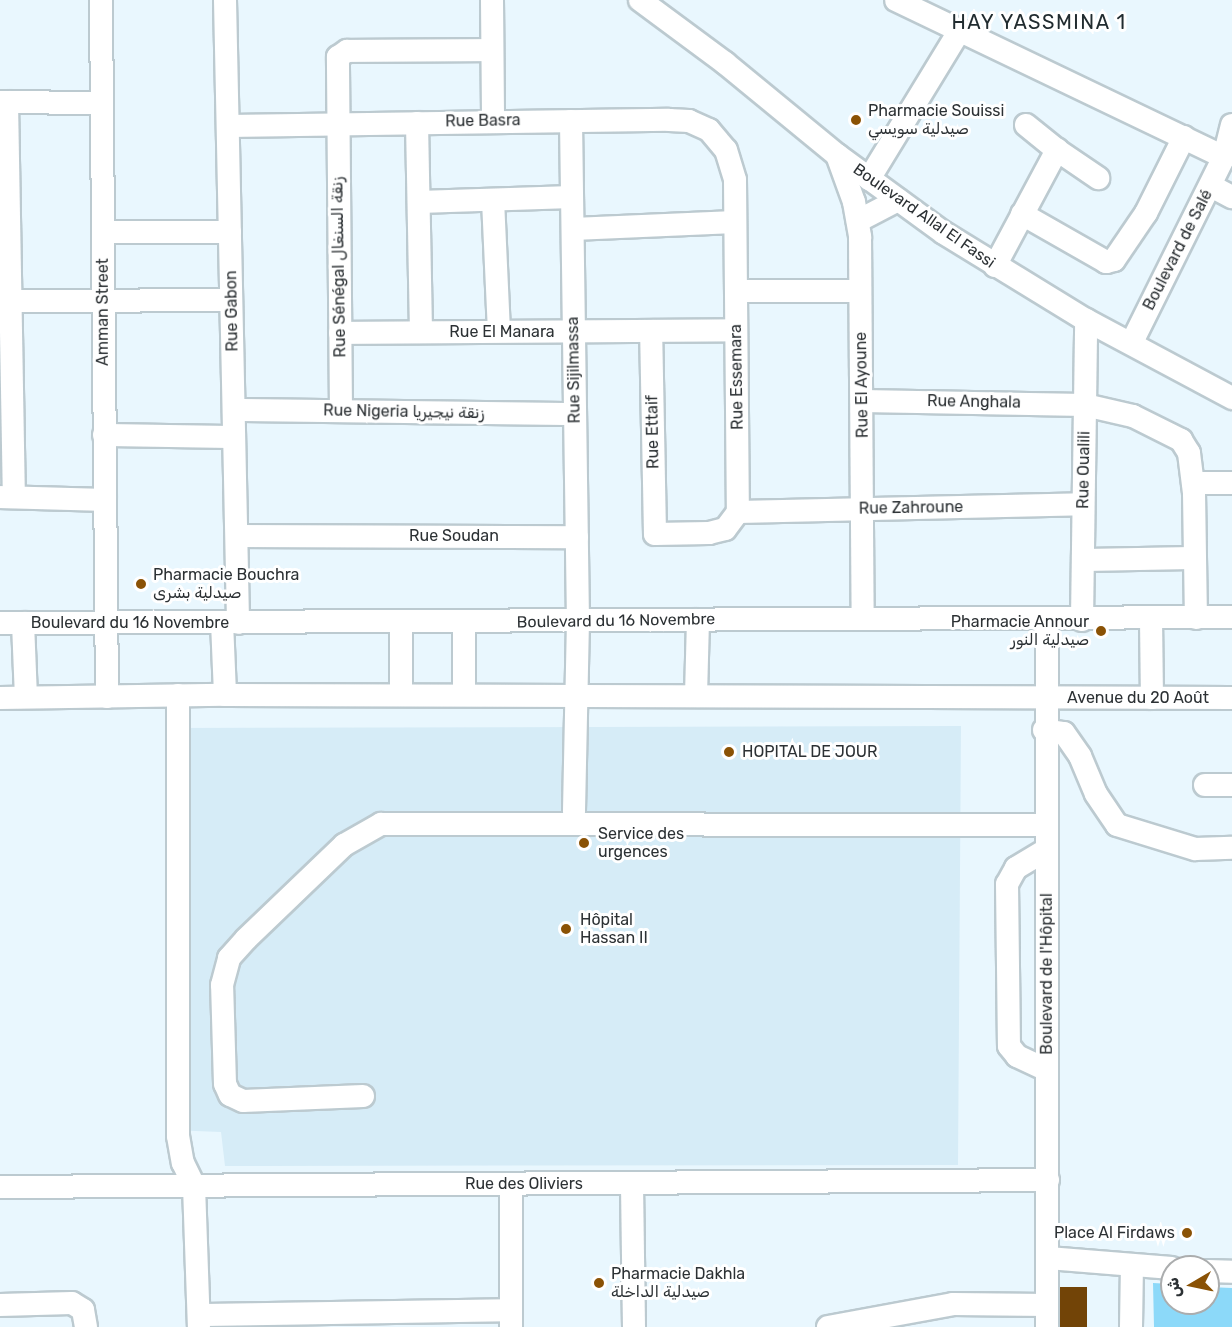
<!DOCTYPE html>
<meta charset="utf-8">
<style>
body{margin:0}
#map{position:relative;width:1232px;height:1327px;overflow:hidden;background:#e9f7fe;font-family:Rubik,"Noto Naskh Arabic",sans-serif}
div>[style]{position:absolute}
.built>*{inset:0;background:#d6ecf7}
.green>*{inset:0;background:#8cd9f9}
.building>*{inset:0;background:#724407}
.roads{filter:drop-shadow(2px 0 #bccad0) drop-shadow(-2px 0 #bccad0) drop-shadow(0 2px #bccad0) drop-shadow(0 -2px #bccad0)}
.minor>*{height:22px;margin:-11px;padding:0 11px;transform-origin:11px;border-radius:11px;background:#fff}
.dots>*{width:16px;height:16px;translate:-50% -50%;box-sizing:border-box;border:3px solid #fff;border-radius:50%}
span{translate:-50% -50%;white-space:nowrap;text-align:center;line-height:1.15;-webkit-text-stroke:6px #fff;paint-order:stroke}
.poi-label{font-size:16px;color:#2c3134}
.left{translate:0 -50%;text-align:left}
.right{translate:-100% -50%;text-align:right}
.street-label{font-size:16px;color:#2c3134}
.quarter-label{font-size:20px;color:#212c30;letter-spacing:1.5px}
.north{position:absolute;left:1160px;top:1255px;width:60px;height:60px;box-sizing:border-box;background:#fff;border:2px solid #abadae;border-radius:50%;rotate:261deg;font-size:16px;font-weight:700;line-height:24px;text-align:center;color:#2c3134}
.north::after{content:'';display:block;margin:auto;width:21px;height:27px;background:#8a5205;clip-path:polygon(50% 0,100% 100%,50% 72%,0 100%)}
</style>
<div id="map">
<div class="built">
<div style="clip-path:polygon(961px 726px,958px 1165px,225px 1166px,221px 1132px,170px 1130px,174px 728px)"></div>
</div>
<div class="green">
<div style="clip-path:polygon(1153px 1283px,1172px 1284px,1172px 1303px,1208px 1303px,1208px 1287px,1232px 1288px,1232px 1327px,1154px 1327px)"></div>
</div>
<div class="building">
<div style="clip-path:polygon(1051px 1287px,1087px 1287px,1087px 1327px,1052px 1327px)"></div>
</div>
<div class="roads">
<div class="minor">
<div style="left:101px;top:0;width:697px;rotate:89.51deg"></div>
<div style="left:225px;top:0;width:623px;rotate:88.8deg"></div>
<div style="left:492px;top:0;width:121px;rotate:89.5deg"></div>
<div style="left:640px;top:0;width:106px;rotate:36.5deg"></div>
<div style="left:725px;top:63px;width:145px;rotate:39.4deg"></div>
<div style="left:837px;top:155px;width:132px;rotate:36.1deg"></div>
<div style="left:944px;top:233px;width:167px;rotate:31.5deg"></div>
<div style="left:1086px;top:320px;width:166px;rotate:28.1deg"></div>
<div style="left:896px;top:0;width:364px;rotate:25.6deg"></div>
<div style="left:0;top:102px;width:102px;rotate:0.6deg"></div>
<div style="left:7px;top:102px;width:395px;rotate:89deg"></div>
<div style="left:571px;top:121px;width:499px;rotate:89.2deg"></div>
<div style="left:578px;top:620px;width:192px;rotate:91.2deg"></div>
<div style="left:417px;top:123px;width:209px;rotate:88.9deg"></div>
<div style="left:1026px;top:125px;width:40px;rotate:39deg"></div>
<div style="left:228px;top:126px;width:441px;rotate:-0.8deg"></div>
<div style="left:669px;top:120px;width:20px;rotate:3deg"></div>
<div style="left:689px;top:121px;width:22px;rotate:24deg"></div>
<div style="left:709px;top:130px;width:26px;rotate:50deg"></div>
<div style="left:726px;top:150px;width:31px;rotate:73deg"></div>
<div style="left:735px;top:180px;width:332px;rotate:89.5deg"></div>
<div style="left:738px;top:512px;width:21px;rotate:127deg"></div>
<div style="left:725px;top:529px;width:16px;rotate:166deg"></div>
<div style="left:709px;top:533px;width:54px;rotate:178.9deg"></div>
<div style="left:655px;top:534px;width:203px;rotate:-91.1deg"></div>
<div style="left:837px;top:155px;width:50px;rotate:70.1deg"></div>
<div style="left:854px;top:202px;width:36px;rotate:80deg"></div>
<div style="left:860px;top:237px;width:382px;rotate:89.6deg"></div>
<div style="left:869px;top:179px;width:171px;rotate:-58.6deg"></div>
<div style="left:1211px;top:186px;width:24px;rotate:28deg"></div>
<div style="left:493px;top:200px;width:131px;rotate:87.4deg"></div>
<div style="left:419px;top:202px;width:153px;rotate:-1.9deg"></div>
<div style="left:1022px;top:214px;width:97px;rotate:29.7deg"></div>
<div style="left:1106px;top:262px;width:8px;rotate:-14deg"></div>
<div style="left:1114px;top:260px;width:57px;rotate:-55.8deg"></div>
<div style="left:1146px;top:213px;width:85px;rotate:-63.4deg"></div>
<div style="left:858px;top:221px;width:45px;rotate:-27.7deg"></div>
<div style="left:573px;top:229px;width:162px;rotate:-2.5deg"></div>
<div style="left:103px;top:232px;width:127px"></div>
<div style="left:995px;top:266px;width:132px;rotate:-61.9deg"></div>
<div style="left:1057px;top:150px;width:50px;rotate:34.3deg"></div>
<div style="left:737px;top:291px;width:123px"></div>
<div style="left:0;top:301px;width:231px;rotate:-0.2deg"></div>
<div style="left:340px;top:333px;width:396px;rotate:-0.4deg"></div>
<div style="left:1132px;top:342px;width:207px;rotate:-63.6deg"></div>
<div style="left:1224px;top:157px;width:33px;rotate:-76deg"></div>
<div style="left:862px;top:401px;width:223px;rotate:1deg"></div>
<div style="left:1085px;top:405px;width:49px;rotate:12.9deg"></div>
<div style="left:1133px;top:416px;width:54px;rotate:26.6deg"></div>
<div style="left:1181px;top:440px;width:15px;rotate:58deg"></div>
<div style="left:1189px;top:453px;width:40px;rotate:82.9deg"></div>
<div style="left:1194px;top:493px;width:125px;rotate:89.1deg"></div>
<div style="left:234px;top:410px;width:341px;rotate:0.7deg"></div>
<div style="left:341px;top:411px;width:354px;rotate:-90.5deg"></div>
<div style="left:338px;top:57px;width:11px;rotate:-34deg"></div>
<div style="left:347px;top:51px;width:145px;rotate:-0.4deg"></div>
<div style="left:104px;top:435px;width:130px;rotate:0.9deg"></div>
<div style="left:1193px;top:483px;width:39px"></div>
<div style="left:0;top:497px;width:105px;rotate:1.6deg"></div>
<div style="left:738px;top:512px;width:345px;rotate:-1.3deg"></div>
<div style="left:237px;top:536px;width:340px;rotate:0.2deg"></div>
<div style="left:1083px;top:560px;width:111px;rotate:-1deg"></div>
<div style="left:1151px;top:619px;width:79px;rotate:89.3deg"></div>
<div style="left:1047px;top:620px;width:707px;rotate:90deg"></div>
<div style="left:1082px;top:620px;width:300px;rotate:-89.2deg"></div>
<div style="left:222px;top:622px;width:73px;rotate:87.6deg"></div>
<div style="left:464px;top:622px;width:73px;rotate:90deg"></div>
<div style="left:0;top:623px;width:1232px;rotate:-0.28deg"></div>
<div style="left:23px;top:623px;width:74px;rotate:87.7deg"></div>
<div style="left:178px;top:695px;width:441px;rotate:90deg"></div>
<div style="left:178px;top:1136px;width:27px;rotate:80deg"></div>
<div style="left:183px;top:1163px;width:25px;rotate:64deg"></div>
<div style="left:194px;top:1186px;width:141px;rotate:88deg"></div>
<div style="left:401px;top:695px;width:73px;rotate:-90deg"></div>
<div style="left:696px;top:696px;width:76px;rotate:-88.5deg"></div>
<div style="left:0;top:698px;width:225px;rotate:-0.8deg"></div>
<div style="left:225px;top:695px;width:1007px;rotate:0.17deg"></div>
<div style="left:1044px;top:730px;width:20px;rotate:9deg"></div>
<div style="left:1064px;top:733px;width:28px;rotate:55deg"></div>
<div style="left:1080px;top:756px;width:41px;rotate:67.2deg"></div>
<div style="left:1096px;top:794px;width:37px;rotate:56deg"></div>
<div style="left:1117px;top:825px;width:82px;rotate:17.1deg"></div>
<div style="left:1195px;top:849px;width:37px;rotate:-2deg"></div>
<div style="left:1205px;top:785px;width:27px"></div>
<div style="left:1046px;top:850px;width:35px;rotate:149deg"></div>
<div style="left:1016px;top:868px;width:18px;rotate:119deg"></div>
<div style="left:1007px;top:884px;width:162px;rotate:89.3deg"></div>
<div style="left:1009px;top:1046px;width:13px;rotate:51deg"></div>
<div style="left:1017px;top:1056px;width:33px;rotate:25deg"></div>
<div style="left:363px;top:1096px;width:120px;rotate:177.6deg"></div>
<div style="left:243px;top:1101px;width:14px;rotate:-155deg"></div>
<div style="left:230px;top:1095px;width:12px;rotate:-114deg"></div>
<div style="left:225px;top:1084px;width:99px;rotate:-91.7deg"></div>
<div style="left:222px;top:985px;width:28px;rotate:-75deg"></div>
<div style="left:229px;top:958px;width:25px;rotate:-48deg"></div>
<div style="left:246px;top:939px;width:136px;rotate:-43.8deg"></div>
<div style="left:344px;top:845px;width:43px;rotate:-29.6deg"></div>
<div style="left:381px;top:824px;width:665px;rotate:0.09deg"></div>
<div style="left:632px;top:1184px;width:143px;rotate:89.2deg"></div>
<div style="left:0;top:1187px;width:1048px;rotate:-0.38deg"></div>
<div style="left:1048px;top:1258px;width:124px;rotate:4.6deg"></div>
<div style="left:1208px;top:1271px;width:24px;rotate:2deg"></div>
<div style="left:0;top:1305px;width:72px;rotate:-1.6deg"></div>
<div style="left:72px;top:1303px;width:13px;rotate:32deg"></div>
<div style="left:83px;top:1310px;width:17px;rotate:80deg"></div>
<div style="left:199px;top:1315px;width:312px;rotate:-0.9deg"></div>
<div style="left:511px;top:1327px;width:142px;rotate:-90deg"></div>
<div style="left:828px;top:1327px;width:127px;rotate:-10.4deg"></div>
<div style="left:953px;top:1304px;width:94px;rotate:0.6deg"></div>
<div style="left:1131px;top:1327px;width:62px;rotate:-89.1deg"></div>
</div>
</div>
<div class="dots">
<div style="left:856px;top:120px;background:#8a5205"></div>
<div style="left:141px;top:584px;background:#8a5205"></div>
<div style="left:1101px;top:631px;background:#8a5205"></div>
<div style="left:729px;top:752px;background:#8a5205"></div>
<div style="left:584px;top:843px;background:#8a5205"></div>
<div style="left:566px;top:929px;background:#8a5205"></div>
<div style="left:1187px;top:1233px;background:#8a5205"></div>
<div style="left:599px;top:1283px;background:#8a5205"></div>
</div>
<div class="poi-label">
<span class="left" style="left:868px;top:120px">Pharmacie Souissi<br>صيدلية سويسي</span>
<span class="left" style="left:153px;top:584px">Pharmacie Bouchra<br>صيدلية بشرى</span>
<span class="right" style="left:1089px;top:631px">Pharmacie Annour<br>صيدلية النور</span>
<span class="left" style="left:742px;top:752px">HOPITAL DE JOUR</span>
<span class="left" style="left:598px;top:843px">Service des<br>urgences</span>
<span class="left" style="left:580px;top:929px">Hôpital<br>Hassan II</span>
<span class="right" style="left:1175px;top:1233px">Place Al Firdaws</span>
<span class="left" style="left:611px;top:1283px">Pharmacie Dakhla<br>صيدلية الداخلة</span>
</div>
<div class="street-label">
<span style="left:483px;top:121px;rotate:-1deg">Rue Basra</span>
<span style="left:924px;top:216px;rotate:35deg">Boulevard Allal El Fassi</span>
<span style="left:1178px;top:250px;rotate:-63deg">Boulevard de Salé</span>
<span style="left:339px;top:267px;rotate:-91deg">Rue Sénégal زنقة السنغال</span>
<span style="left:232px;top:311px;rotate:-91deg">Rue Gabon</span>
<span style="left:103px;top:312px;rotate:-90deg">Amman Street</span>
<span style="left:502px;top:332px">Rue El Manara</span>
<span style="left:574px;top:370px;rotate:-91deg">Rue Sijilmassa</span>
<span style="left:737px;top:377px;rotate:-91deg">Rue Essemara</span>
<span style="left:862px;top:385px;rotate:-91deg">Rue El Ayoune</span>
<span style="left:974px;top:402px;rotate:1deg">Rue Anghala</span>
<span style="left:404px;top:412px;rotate:1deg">Rue Nigeria زنقة نيجيريا</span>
<span style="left:653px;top:432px;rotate:-91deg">Rue Ettaif</span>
<span style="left:1084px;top:470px;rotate:-89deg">Rue Oualili</span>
<span style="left:911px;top:508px;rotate:-1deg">Rue Zahroune</span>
<span style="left:454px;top:536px">Rue Soudan</span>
<span style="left:616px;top:621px;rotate:-1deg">Boulevard du 16 Novembre</span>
<span style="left:130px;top:623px">Boulevard du 16 Novembre</span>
<span style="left:1138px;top:698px">Avenue du 20 Août</span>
<span style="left:1047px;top:974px;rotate:-90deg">Boulevard de l'Hôpital</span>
<span style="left:524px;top:1184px">Rue des Oliviers</span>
</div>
<div class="quarter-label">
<span style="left:1039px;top:22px">HAY YASSMINA 1</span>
</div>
<div class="north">ش</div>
</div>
